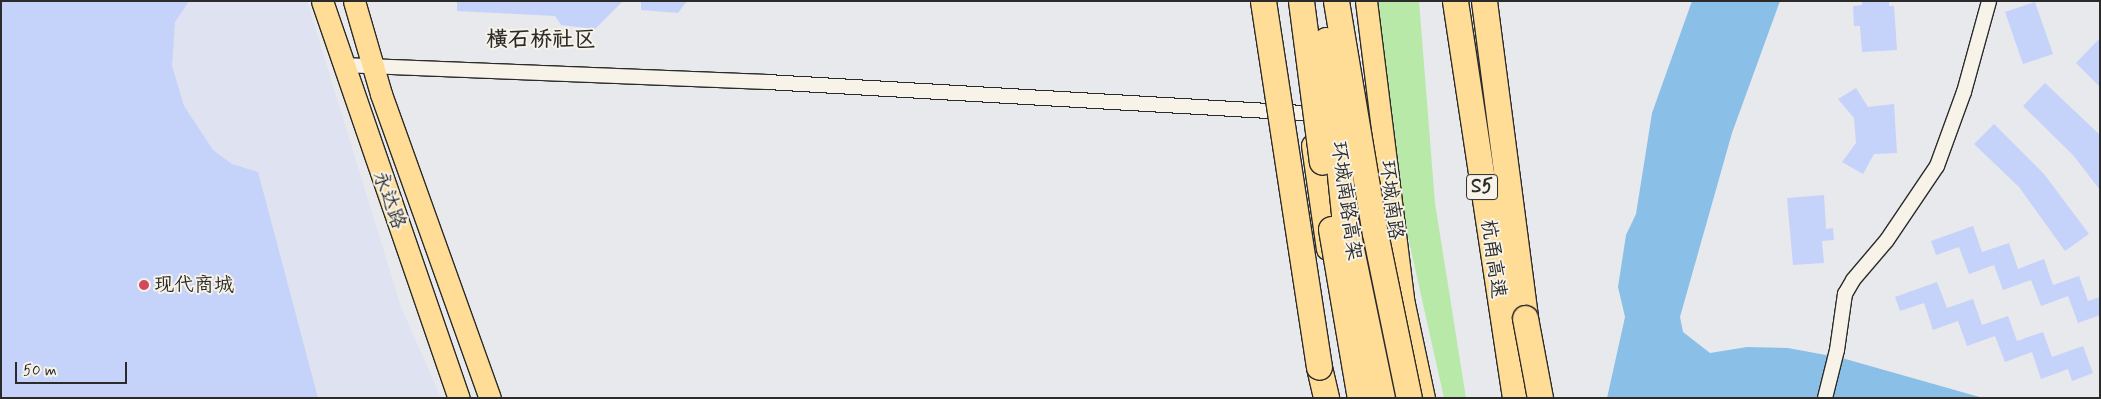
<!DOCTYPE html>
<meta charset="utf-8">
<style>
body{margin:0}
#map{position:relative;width:2101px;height:399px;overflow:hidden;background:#e8e9ed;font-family:Mynerve,"LXGW WenKai TC",sans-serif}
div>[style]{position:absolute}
.built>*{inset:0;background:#dee2f1}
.green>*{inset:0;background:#b8e9a9}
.water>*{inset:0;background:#8ac0e7}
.building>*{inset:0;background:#c5d2f9}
.roads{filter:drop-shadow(1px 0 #2b2b2b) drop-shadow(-1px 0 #2b2b2b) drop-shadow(0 1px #2b2b2b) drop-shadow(0 -1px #2b2b2b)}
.street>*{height:14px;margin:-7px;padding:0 7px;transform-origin:7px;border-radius:7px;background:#f7f3e8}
.primary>*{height:21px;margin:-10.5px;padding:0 10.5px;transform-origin:10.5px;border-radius:10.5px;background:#ffdd96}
.highway>*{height:25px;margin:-12.5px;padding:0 12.5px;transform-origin:12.5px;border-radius:12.5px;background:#ffdd96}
.bridges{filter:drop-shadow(1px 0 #2b2b2b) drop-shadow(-1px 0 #2b2b2b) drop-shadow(0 1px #2b2b2b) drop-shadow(0 -1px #2b2b2b)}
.highway-bridge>*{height:25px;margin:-12.5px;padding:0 12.5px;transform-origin:12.5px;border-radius:12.5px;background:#ffdd96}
.dots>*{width:14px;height:14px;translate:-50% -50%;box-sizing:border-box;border:2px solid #f7f3e8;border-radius:50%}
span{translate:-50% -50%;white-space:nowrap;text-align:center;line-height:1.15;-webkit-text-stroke:4px #f7f3e8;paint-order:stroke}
.shield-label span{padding:1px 4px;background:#f7f3e8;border:1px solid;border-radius:4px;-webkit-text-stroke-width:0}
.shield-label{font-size:19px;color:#2b2b2b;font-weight:700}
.street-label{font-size:20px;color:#2b2b2b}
.poi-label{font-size:20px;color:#2b2b2b}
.left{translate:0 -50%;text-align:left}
.quarter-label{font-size:22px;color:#2b2b2b;font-weight:700}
.frame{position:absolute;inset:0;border:2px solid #2b2b2b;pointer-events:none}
.scale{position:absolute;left:15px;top:362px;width:112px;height:22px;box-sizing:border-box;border:2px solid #2b2b2b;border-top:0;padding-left:6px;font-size:15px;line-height:18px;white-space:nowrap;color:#2b2b2b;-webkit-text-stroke:4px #f7f3e8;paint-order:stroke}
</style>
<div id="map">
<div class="built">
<div style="clip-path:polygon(1px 1px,307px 1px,401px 307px,441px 398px,1px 398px)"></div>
</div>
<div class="green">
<div style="clip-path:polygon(1374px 1px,1419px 1px,1435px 203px,1466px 398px,1444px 398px,1398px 192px)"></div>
</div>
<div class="water">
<div style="clip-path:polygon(1692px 1px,1780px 1px,1732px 133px,1680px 317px,1683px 332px,1710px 353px,1747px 347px,1788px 348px,1842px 358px,1983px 398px,1607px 398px,1625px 317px,1618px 287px,1626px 235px,1636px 214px,1652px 113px)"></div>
</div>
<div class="building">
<div style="clip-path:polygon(1px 1px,189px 1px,175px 22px,172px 66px,184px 106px,213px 150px,232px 164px,258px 172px,318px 398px,1px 398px)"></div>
<div style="clip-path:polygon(457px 1px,623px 1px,595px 29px,561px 25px,555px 16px,457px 11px)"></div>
<div style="clip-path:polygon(641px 1px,687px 1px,678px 13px,641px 10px)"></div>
<div style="clip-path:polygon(1862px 1px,1889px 1px,1889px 6px,1894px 6px,1897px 50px,1862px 52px,1860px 26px,1854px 26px,1853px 6px,1862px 5px)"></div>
<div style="clip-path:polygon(2035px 2px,2053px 54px,2023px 64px,2005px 12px)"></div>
<div style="clip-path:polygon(2100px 38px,2100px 87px,2076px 63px)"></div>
<div style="clip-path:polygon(2045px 83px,2100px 135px,2100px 190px,2073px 155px,2023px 106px)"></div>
<div style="clip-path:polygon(1856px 88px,1868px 107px,1894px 104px,1897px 153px,1874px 154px,1863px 174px,1842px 162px,1856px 143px,1854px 118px,1838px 99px)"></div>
<div style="clip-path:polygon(1994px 124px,2044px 174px,2089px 234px,2065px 251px,2019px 187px,1974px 144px)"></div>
<div style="clip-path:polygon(1824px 195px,1826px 229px,1833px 228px,1834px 240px,1822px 241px,1824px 263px,1793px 265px,1787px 198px)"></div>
<div style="clip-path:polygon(1973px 226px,1982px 252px,2009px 243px,2018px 269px,2044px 259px,2053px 285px,2079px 276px,2088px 301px,2100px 297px,2100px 315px,2078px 323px,2068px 296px,2041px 306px,2031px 280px,2003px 290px,1994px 265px,1969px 274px,1959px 247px,1936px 255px,1931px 241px)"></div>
<div style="clip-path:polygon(1937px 282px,1947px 308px,1973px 299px,1982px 325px,2008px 316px,2017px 341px,2043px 332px,2052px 357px,2083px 346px,2093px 373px,2072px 381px,2068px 369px,2041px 379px,2032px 352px,2005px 362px,1995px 336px,1967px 346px,1958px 321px,1933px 330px,1924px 303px,1900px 311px,1895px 297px)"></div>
</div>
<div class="roads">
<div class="street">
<div style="left:342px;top:65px;width:425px;rotate:2.3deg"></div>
<div style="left:767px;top:82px;width:554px;rotate:3.31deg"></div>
<div style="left:1825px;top:398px;width:49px;rotate:-76deg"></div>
<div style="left:1837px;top:350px;width:57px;rotate:-81.9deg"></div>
<div style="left:1845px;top:294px;width:16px;rotate:-60deg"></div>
<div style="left:1853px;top:280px;width:52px;rotate:-49.6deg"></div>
<div style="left:1887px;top:240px;width:89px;rotate:-56deg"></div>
<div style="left:1937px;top:166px;width:79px;rotate:-70deg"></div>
<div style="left:1964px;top:92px;width:94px;rotate:-74.6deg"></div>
</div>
<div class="primary">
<div style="left:322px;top:1px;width:420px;rotate:71deg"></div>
<div style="left:354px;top:1px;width:97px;rotate:73.8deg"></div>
<div style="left:381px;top:94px;width:323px;rotate:70.3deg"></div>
<div style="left:1366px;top:1px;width:305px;rotate:82.9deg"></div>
<div style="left:1404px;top:304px;width:96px;rotate:78deg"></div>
<div style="left:1312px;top:145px;width:105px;rotate:81.8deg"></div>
</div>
<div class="highway">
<div style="left:1455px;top:1px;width:402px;rotate:81.4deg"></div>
<div style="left:1484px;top:1px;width:320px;rotate:82.6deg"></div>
<div style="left:1319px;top:367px;width:32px;rotate:77deg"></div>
</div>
</div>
<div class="bridges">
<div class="highway-bridge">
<div style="left:1263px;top:1px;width:370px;rotate:81.3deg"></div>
<div style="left:1301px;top:1px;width:162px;rotate:82.6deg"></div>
<div style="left:1336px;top:1px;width:235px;rotate:80.5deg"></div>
<div style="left:1375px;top:233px;width:168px;rotate:78.4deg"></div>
<div style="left:1326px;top:40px;width:176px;rotate:84.1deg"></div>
<div style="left:1344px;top:215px;width:187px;rotate:78.3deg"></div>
<div style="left:1331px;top:229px;width:171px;rotate:80.3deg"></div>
<div style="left:1525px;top:318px;width:81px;rotate:79.4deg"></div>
</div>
</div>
<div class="dots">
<div style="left:144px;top:285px;background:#d1495b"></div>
</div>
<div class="shield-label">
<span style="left:1482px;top:187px">S5</span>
</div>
<div class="street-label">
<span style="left:389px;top:200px;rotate:70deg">永达路</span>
<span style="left:1391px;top:200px;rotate:83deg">环城南路</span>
<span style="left:1346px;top:201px;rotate:82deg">环城南路高架</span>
<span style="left:1493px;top:259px;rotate:82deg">杭甬高速</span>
</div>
<div class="poi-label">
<span class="left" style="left:154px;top:285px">现代商城</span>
</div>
<div class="quarter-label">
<span style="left:541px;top:41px">横石桥社区</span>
</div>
<div class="frame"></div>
<div class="scale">50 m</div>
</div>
